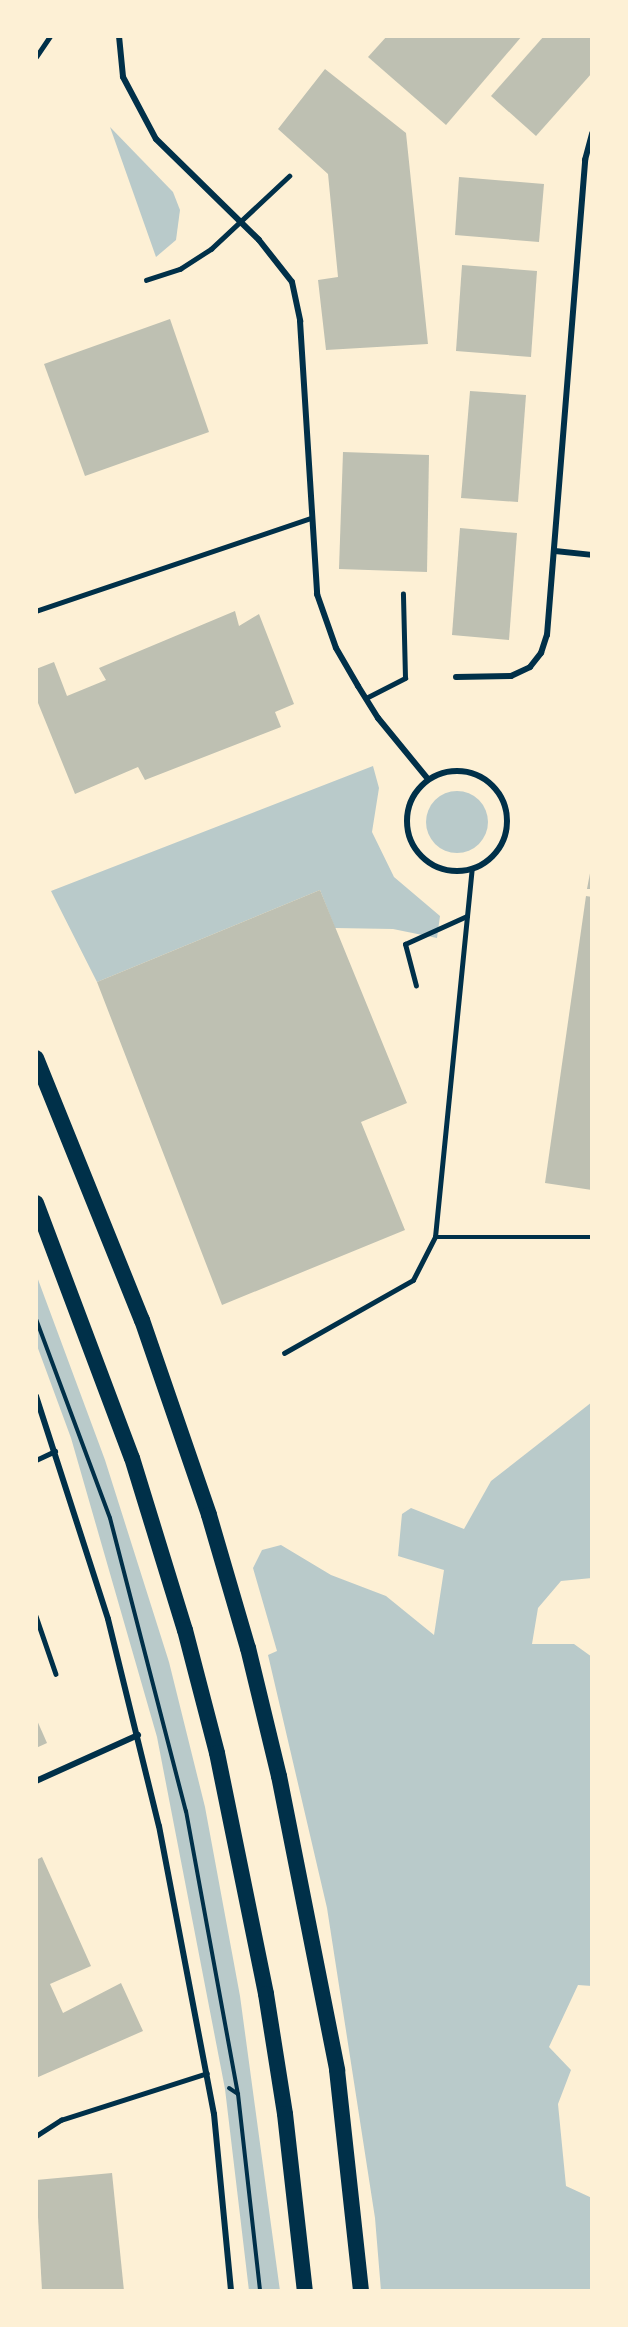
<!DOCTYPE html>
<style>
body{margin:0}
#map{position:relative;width:628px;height:2327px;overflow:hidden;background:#fdf0d5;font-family:"Roboto Condensed",sans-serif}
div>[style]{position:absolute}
.green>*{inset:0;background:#b9caca}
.round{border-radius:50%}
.building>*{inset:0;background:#bec0b2}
.path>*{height:4px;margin:-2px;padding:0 2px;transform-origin:2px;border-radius:2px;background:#003049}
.service>*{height:4.5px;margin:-2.25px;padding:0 2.25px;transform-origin:2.25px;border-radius:2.25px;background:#003049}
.minor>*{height:6px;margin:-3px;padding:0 3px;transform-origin:3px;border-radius:3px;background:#003049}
.minor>.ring{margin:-3px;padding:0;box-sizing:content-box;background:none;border:6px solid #003049;border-radius:50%}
.trunk>*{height:16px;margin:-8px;padding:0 8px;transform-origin:8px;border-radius:8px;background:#003049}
span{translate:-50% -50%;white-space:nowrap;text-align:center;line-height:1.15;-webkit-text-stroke:6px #fdf0d5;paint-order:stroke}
.frame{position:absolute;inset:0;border:38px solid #fdf0d5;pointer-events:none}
</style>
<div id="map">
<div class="green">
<div style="clip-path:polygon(110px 127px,173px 192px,180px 210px,176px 240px,156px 257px)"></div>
<div style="clip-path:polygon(373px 766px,379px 788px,372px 832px,394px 877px,440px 916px,437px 938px,393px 929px,335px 928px,320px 890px,97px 982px,51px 891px)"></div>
<div class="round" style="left:426px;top:791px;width:62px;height:62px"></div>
<div style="clip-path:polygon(36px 1274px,105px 1460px,169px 1662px,205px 1807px,240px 1996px,280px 2291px,249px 2291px,225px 2089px,157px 1737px,71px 1438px,36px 1343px)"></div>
<div style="clip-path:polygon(592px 1402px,592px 1578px,561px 1581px,538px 1608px,532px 1644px,574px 1644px,592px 1657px,592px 1986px,578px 1985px,549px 2047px,571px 2070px,558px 2104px,566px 2186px,592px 2198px,592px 2291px,381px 2291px,375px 2218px,327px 1908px,268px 1655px,277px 1651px,253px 1568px,262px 1550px,281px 1545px,331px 1575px,386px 1596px,434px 1635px,444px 1570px,398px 1556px,402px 1514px,411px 1508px,464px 1529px,491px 1481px)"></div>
</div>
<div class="building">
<div style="clip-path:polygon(387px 36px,522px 36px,446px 125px,368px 57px)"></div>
<div style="clip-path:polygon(544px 36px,592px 36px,592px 73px,536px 136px,491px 96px)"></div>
<div style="clip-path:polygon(325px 69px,406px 133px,428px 344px,326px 350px,318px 280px,338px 277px,328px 174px,278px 129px)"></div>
<div style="clip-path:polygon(459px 177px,544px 184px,539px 242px,455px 235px)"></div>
<div style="clip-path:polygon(462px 265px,537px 271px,531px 357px,456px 351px)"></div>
<div style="clip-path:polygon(170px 319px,209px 432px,85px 476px,44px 364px)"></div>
<div style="clip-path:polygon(470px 391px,526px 395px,518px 502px,461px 498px)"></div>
<div style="clip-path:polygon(343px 452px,429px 455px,427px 572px,339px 569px)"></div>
<div style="clip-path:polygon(460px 528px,517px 533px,509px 640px,452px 635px)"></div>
<div style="clip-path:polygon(235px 611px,239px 626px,259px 614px,294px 704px,275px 712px,281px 727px,145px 780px,138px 767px,75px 794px,36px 698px,36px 669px,54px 662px,67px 696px,106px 680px,99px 668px)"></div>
<div style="clip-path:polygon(591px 868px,592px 868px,592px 889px,587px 889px)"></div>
<div style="clip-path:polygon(320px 890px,407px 1103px,361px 1122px,405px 1230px,222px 1305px,97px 982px)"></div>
<div style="clip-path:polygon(586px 896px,592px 897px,592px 1190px,545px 1183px)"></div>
<div style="clip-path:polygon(36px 1718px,47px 1743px,36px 1748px)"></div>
<div style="clip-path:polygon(42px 1857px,91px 1966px,50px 1984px,63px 2013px,121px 1983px,143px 2031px,36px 2078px,36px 1860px)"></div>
<div style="clip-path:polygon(112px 2173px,124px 2291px,42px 2291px,36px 2180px)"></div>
</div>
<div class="path">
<div style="left:36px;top:1319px;width:212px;rotate:69.6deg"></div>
<div style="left:110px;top:1518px;width:303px;rotate:75.5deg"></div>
<div style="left:186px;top:1811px;width:288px;rotate:79.6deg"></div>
<div style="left:229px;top:2088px;width:11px;rotate:34deg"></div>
<div style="left:238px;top:2094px;width:198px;rotate:83.6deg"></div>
</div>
<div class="service">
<div style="left:36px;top:57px;width:25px;rotate:-56deg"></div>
<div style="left:146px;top:280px;width:36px;rotate:-18deg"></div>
<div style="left:180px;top:269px;width:37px;rotate:-33deg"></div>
<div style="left:211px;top:249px;width:107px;rotate:-43.1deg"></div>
<div style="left:36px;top:611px;width:290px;rotate:-18.7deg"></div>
<div style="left:366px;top:698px;width:44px;rotate:-27.1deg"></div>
<div style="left:405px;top:678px;width:84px;rotate:-91.4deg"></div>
<div style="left:416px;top:986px;width:43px;rotate:-104.7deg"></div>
<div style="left:405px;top:944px;width:68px;rotate:-24.3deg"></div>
<div style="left:435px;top:1237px;width:157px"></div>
<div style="left:284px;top:1353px;width:148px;rotate:-29.5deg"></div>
<div style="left:413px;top:1280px;width:48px;rotate:-62.9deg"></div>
<div style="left:435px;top:1237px;width:370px;rotate:-84.3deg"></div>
<div style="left:36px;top:1460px;width:21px;rotate:-25deg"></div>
<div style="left:36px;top:1616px;width:61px;rotate:71deg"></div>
<div style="left:36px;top:2136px;width:30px;rotate:-33deg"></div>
<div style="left:61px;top:2120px;width:153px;rotate:-17.8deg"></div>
</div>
<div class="minor">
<div style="left:119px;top:36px;width:41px;rotate:84.4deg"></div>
<div style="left:123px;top:77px;width:70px;rotate:62deg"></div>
<div style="left:156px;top:139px;width:144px;rotate:44.4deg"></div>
<div style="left:259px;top:240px;width:53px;rotate:51.8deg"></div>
<div style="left:292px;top:282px;width:40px;rotate:78deg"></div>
<div style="left:300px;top:321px;width:274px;rotate:86.4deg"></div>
<div style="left:317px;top:594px;width:57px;rotate:70.6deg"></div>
<div style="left:336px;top:648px;width:44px;rotate:59.9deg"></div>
<div style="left:358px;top:686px;width:38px;rotate:58deg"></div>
<div style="left:378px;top:718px;width:79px;rotate:50.7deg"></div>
<div style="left:555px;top:551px;width:37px;rotate:6deg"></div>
<div style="left:456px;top:677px;width:55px;rotate:-1deg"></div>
<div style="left:511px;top:676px;width:21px;rotate:-25deg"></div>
<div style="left:530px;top:667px;width:18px;rotate:-52deg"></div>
<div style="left:541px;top:653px;width:19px;rotate:-72deg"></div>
<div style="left:547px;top:635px;width:477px;rotate:-85.4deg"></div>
<div style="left:585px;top:160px;width:28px;rotate:-75deg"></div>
<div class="ring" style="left:407px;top:771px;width:94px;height:94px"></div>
<div style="left:36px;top:1396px;width:234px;rotate:72.1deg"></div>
<div style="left:108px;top:1619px;width:213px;rotate:76.2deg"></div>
<div style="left:159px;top:1826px;width:293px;rotate:79.2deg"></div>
<div style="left:214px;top:2114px;width:178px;rotate:84.5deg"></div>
<div style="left:36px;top:1781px;width:112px;rotate:-24.3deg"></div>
</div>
<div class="trunk">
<div style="left:36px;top:1058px;width:283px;rotate:68deg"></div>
<div style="left:142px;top:1320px;width:206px;rotate:71deg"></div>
<div style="left:209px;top:1515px;width:139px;rotate:73.7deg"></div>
<div style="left:248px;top:1648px;width:132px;rotate:76.4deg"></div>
<div style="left:279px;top:1776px;width:300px;rotate:78.8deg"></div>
<div style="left:337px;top:2070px;width:222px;rotate:83.8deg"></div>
<div style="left:36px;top:1203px;width:272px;rotate:69.4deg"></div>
<div style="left:132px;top:1458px;width:180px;rotate:72.9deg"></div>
<div style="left:185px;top:1630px;width:127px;rotate:75.4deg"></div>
<div style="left:217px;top:1753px;width:246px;rotate:78.5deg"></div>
<div style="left:266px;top:1994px;width:121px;rotate:81deg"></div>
<div style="left:285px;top:2114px;width:178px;rotate:83.6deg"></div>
</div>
<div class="frame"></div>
</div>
